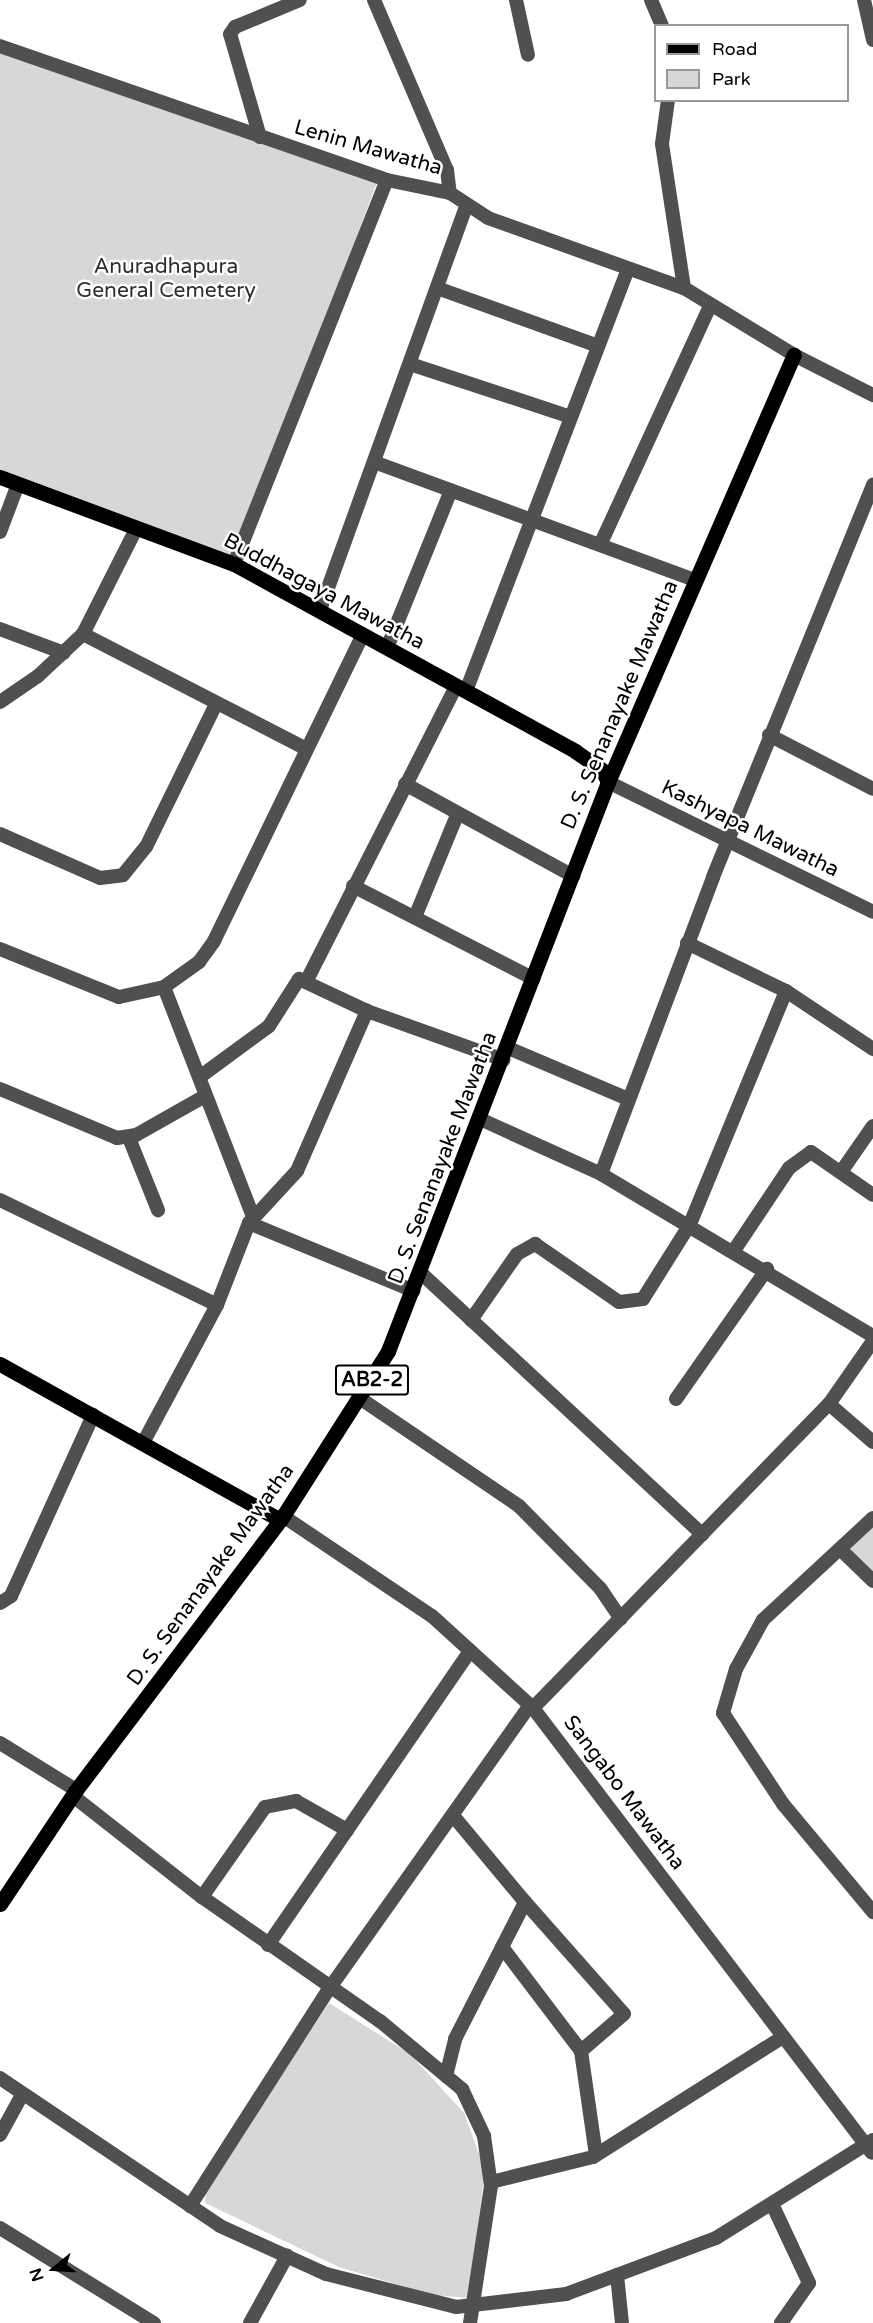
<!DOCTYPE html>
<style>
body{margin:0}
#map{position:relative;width:873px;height:2323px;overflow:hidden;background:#fff;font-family:"Varela Round",sans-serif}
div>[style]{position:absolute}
.green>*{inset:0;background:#d7d7d7}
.minor>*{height:14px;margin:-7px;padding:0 7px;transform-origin:7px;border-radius:7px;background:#505050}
.major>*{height:15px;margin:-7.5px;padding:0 7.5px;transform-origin:7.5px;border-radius:7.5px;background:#000}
span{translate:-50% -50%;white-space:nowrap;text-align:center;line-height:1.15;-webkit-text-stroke:5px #fff;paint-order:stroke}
.shield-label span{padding:2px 4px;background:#fff;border:2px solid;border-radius:4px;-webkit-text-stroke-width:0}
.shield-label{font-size:20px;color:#000;font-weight:700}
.street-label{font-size:21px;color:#000}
.park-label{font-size:21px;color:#2e2e2e}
.legend{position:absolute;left:654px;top:24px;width:195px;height:78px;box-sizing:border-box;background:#fff;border:2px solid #999;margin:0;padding:8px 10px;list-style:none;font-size:18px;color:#000}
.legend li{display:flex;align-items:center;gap:12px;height:30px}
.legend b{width:30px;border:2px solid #999}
.north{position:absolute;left:24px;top:2239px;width:60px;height:60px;-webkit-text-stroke:4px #fff;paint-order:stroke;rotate:252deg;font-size:16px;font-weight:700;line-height:24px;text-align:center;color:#000}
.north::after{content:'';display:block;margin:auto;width:21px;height:27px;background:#000;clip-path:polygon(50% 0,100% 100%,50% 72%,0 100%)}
</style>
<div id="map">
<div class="green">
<div style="clip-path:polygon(0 44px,380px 174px,234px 564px,0 477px)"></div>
<div style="clip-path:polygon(873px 1518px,873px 1582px,840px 1549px)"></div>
<div style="clip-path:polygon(329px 2003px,410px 2054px,464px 2113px,485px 2170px,469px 2298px,432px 2295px,339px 2267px,205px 2203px,206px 2189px)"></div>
</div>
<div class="minor">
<div style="left:374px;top:0;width:185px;rotate:66.8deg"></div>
<div style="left:447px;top:170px;width:23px;rotate:83deg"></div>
<div style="left:516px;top:0;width:56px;rotate:77.7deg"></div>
<div style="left:651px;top:0;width:28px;rotate:67deg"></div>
<div style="left:864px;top:0;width:41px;rotate:77.3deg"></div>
<div style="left:0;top:46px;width:410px;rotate:19.1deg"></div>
<div style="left:387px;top:180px;width:64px;rotate:11.7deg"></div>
<div style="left:450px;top:193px;width:45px;rotate:33.3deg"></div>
<div style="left:488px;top:218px;width:208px;rotate:19.7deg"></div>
<div style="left:684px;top:288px;width:129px;rotate:31.3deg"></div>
<div style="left:794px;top:355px;width:89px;rotate:26.9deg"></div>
<div style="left:668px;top:100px;width:44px;rotate:97.8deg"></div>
<div style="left:662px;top:144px;width:146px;rotate:81.3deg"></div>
<div style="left:260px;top:137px;width:107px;rotate:-106.2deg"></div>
<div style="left:230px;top:34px;width:9px;rotate:-54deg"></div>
<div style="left:235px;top:27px;width:70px;rotate:-22.6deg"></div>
<div style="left:437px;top:288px;width:171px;rotate:19.8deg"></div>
<div style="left:410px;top:364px;width:169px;rotate:18.2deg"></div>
<div style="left:374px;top:462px;width:341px;rotate:20.2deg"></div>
<div style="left:0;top:532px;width:51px;rotate:-69.4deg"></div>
<div style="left:601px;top:543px;width:261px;rotate:-65.3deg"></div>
<div style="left:234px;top:564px;width:413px;rotate:-68.3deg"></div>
<div style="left:320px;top:610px;width:429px;rotate:-70.1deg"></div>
<div style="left:0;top:629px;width:68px;rotate:20.6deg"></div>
<div style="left:83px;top:634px;width:247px;rotate:27.2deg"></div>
<div style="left:387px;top:648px;width:170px;rotate:-67.9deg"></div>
<div style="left:466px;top:691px;width:452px;rotate:-69deg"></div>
<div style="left:0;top:702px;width:46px;rotate:-34.4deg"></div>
<div style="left:38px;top:676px;width:62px;rotate:-43deg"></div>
<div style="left:83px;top:634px;width:118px;rotate:-63.2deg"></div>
<div style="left:769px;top:735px;width:117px;rotate:27.4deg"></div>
<div style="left:608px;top:782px;width:295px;rotate:26.1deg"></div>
<div style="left:405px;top:784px;width:192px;rotate:28.7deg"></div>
<div style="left:0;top:834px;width:109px;rotate:23.7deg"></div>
<div style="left:100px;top:878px;width:23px;rotate:-7deg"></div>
<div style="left:123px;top:875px;width:36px;rotate:-51deg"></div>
<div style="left:146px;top:847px;width:157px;rotate:-63.9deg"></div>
<div style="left:353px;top:886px;width:203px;rotate:27.2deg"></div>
<div style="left:415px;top:917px;width:110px;rotate:-67.6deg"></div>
<div style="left:687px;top:943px;width:110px;rotate:25.9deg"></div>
<div style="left:786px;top:991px;width:105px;rotate:33.7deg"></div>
<div style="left:0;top:949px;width:128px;rotate:22deg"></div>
<div style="left:119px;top:997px;width:46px;rotate:-12.5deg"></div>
<div style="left:164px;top:987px;width:43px;rotate:-35.5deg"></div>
<div style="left:199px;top:962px;width:26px;rotate:-54deg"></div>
<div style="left:214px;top:941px;width:341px;rotate:-64.1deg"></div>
<div style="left:306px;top:982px;width:332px;rotate:-63.1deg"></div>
<div style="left:164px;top:987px;width:246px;rotate:68.8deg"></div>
<div style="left:508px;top:1048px;width:128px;rotate:23deg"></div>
<div style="left:201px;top:1076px;width:84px;rotate:-36.3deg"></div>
<div style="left:269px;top:1026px;width:56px;rotate:-57.4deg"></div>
<div style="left:299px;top:979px;width:75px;rotate:25.2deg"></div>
<div style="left:0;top:1089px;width:127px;rotate:22.7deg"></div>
<div style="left:117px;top:1138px;width:19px;rotate:-9deg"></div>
<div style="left:136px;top:1135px;width:79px;rotate:-29.5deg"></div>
<div style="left:480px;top:1119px;width:133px;rotate:24.4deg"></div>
<div style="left:601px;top:1174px;width:317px;rotate:30.8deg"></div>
<div style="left:129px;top:1138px;width:78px;rotate:68.1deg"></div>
<div style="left:841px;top:1172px;width:56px;rotate:-55.2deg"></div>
<div style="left:601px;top:1174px;width:317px;rotate:-69.3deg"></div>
<div style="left:713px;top:877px;width:424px;rotate:-67.8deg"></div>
<div style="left:0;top:1200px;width:241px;rotate:25.8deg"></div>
<div style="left:249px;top:1223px;width:178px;rotate:22.4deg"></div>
<div style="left:735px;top:1249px;width:97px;rotate:-56.3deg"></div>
<div style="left:789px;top:1168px;width:27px;rotate:-36deg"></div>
<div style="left:811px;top:1152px;width:75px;rotate:34.7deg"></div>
<div style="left:421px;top:1273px;width:384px;rotate:42.9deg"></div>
<div style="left:471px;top:1320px;width:80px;rotate:-55.1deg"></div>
<div style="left:517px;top:1254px;width:21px;rotate:-29deg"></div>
<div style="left:535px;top:1244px;width:102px;rotate:34.6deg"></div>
<div style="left:619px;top:1302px;width:24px;rotate:-7deg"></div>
<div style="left:643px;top:1299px;width:89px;rotate:-57.9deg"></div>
<div style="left:690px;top:1224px;width:252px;rotate:-67.6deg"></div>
<div style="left:361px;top:1399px;width:191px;rotate:34.1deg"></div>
<div style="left:519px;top:1506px;width:115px;rotate:45.4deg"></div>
<div style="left:600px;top:1588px;width:37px;rotate:56deg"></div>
<div style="left:676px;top:1399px;width:159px;rotate:-55deg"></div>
<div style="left:829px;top:1404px;width:58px;rotate:40.8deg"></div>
<div style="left:143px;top:1443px;width:157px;rotate:-61.8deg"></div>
<div style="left:217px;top:1305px;width:88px;rotate:-68.7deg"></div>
<div style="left:249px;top:1223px;width:71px;rotate:-47.3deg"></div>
<div style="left:297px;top:1171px;width:175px;rotate:-66.4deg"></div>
<div style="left:367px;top:1011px;width:145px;rotate:19.7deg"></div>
<div style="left:283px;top:1516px;width:179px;rotate:33.9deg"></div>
<div style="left:432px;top:1616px;width:137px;rotate:42.3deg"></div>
<div style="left:533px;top:1708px;width:559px;rotate:52.7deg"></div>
<div style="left:873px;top:1518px;width:150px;rotate:137.2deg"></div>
<div style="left:763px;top:1620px;width:56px;rotate:118.9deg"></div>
<div style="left:736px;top:1669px;width:46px;rotate:106.5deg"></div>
<div style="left:723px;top:1713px;width:109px;rotate:56.6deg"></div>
<div style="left:783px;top:1804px;width:141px;rotate:50.2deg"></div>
<div style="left:840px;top:1549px;width:46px;rotate:44.1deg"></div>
<div style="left:0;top:1603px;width:13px;rotate:-32deg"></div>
<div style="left:11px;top:1596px;width:199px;rotate:-65.6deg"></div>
<div style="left:533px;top:1708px;width:424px;rotate:-45.8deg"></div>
<div style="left:829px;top:1404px;width:77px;rotate:-55.1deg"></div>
<div style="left:0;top:1743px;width:89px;rotate:31.7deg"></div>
<div style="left:73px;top:1796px;width:164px;rotate:38.1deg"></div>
<div style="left:202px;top:1897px;width:217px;rotate:34.9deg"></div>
<div style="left:380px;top:2021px;width:107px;rotate:39.7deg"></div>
<div style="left:462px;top:2089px;width:52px;rotate:64.9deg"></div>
<div style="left:484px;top:2136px;width:50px;rotate:82deg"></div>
<div style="left:491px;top:2186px;width:139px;rotate:98.7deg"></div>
<div style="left:202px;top:1897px;width:110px;rotate:-55deg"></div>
<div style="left:265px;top:1807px;width:32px;rotate:-11deg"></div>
<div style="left:296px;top:1801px;width:59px;rotate:29.6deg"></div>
<div style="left:525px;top:1902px;width:149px;rotate:48.5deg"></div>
<div style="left:624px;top:2014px;width:57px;rotate:139.3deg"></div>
<div style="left:581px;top:2051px;width:105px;rotate:81.8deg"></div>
<div style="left:268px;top:1945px;width:357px;rotate:-55.5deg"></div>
<div style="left:502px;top:1947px;width:131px;rotate:52.8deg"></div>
<div style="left:446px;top:2076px;width:38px;rotate:-76deg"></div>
<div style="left:455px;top:2039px;width:154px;rotate:-62.9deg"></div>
<div style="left:525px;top:1902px;width:109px;rotate:-129.8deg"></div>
<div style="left:0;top:2078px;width:265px;rotate:33.9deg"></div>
<div style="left:220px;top:2226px;width:116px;rotate:24.4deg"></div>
<div style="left:326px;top:2274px;width:134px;rotate:14.2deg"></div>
<div style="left:456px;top:2307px;width:111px;rotate:-6.7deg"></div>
<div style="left:566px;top:2294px;width:160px;rotate:-20.5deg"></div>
<div style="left:716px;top:2238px;width:185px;rotate:-32deg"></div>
<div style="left:0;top:2135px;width:46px;rotate:-61.2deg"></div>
<div style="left:491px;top:2182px;width:105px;rotate:-13.8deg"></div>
<div style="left:593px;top:2157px;width:225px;rotate:-32.3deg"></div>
<div style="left:190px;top:2206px;width:258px;rotate:-57.4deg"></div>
<div style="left:329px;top:1989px;width:348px;rotate:-54.7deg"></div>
<div style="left:773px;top:2206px;width:85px;rotate:64.9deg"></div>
<div style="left:809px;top:2283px;width:49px;rotate:125deg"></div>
<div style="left:0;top:2228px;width:181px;rotate:31.7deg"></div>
<div style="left:617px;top:2275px;width:48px;rotate:84.1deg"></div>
<div style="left:250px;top:2323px;width:77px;rotate:-61.1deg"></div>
</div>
<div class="major">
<div style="left:0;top:477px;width:250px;rotate:20.4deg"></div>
<div style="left:234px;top:564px;width:389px;rotate:28.7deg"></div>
<div style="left:575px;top:751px;width:33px;rotate:35deg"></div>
<div style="left:602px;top:770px;width:13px;rotate:63deg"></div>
<div style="left:0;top:1364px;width:321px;rotate:29.1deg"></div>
<div style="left:0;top:1904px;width:137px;rotate:-56.3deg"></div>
<div style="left:76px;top:1790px;width:343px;rotate:-52.9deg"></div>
<div style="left:283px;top:1516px;width:196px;rotate:-57.5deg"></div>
<div style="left:388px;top:1351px;width:610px;rotate:-68.86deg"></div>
<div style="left:608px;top:782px;width:466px;rotate:-66.5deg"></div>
</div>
<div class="shield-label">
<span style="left:372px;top:1380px">AB2-2</span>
</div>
<div class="street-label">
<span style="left:368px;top:148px;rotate:16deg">Lenin Mawatha</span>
<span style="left:324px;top:592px;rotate:28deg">Buddhagaya Mawatha</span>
<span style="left:620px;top:705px;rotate:-67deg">D. S. Senanayake Mawatha</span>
<span style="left:750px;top:829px;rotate:26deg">Kashyapa Mawatha</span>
<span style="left:443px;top:1158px;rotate:-69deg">D. S. Senanayake Mawatha</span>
<span style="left:211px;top:1575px;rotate:-54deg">D. S. Senanayake Mawatha</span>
<span style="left:624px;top:1793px;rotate:53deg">Sangabo Mawatha</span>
</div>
<div class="park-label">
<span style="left:166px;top:279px">Anuradhapura<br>General Cemetery</span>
</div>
<ul class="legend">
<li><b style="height:8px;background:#000"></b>Road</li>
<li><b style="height:16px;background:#d7d7d7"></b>Park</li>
</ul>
<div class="north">N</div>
</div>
